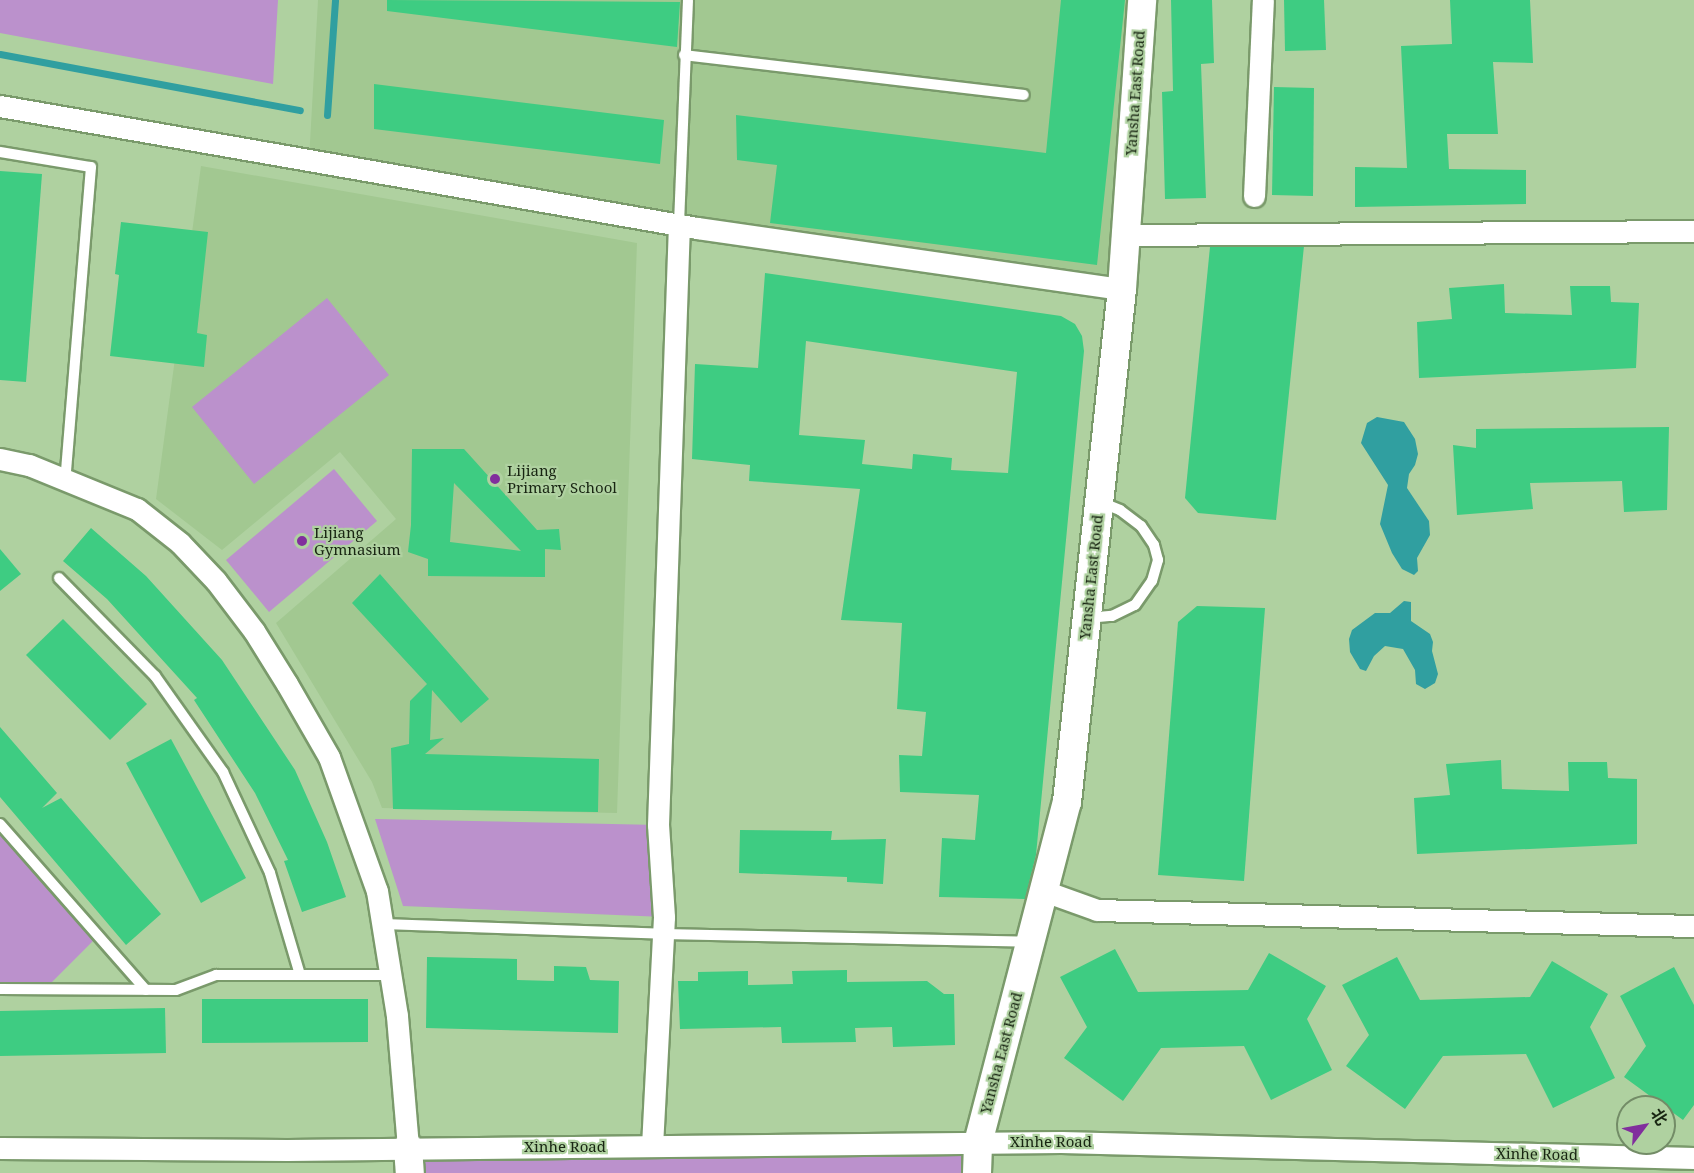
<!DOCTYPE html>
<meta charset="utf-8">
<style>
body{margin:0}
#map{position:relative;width:1694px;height:1173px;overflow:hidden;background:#afd1a0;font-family:"Noto Serif","Noto Sans SC",serif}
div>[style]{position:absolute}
.built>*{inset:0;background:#a2c891}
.green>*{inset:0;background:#bb91cc}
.water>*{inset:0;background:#309fa0}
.stream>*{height:7px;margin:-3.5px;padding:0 3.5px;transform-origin:3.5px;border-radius:3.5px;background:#309fa0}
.building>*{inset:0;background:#3ecc82}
.roads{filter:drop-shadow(2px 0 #7a9a6b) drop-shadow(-2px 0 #7a9a6b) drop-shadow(0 2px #7a9a6b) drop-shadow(0 -2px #7a9a6b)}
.lane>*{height:10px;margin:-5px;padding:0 5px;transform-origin:5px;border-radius:5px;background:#fff}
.street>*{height:21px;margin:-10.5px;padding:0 10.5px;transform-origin:10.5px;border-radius:10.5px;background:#fff}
.secondary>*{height:28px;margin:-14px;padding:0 14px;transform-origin:14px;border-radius:14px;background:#fff}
.dots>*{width:16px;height:16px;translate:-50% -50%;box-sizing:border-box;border:3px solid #afd1a0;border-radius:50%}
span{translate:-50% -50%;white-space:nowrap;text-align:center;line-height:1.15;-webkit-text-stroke:4.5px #afd1a0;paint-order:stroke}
.street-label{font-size:15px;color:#182512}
.poi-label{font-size:15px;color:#182512}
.left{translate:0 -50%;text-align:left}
.north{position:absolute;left:1616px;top:1095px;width:60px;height:60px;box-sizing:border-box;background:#afd1a0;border:2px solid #738c67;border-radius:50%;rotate:58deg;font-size:16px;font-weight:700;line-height:24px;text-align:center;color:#182512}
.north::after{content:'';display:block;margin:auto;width:21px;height:27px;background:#812e9d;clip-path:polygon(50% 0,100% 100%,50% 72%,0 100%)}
</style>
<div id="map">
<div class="built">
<div style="clip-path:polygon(318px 0,1145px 0,1122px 289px,309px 160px)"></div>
<div style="clip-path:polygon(201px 166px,637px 243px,617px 813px,382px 808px,372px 782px,276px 623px,396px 519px,340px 452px,222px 550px,156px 499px)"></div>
</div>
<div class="green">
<div style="clip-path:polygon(0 0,278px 0,273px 84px,0 33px)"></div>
<div style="clip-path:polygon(327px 298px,389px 375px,254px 484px,192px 407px)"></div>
<div style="clip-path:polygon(334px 469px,377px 521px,269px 612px,226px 560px)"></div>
<div style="clip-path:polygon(375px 819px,658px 825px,664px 917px,403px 906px)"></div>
<div style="clip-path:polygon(0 824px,98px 936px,44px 990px,0 989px)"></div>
<div style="clip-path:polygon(975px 1143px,974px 1173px,410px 1173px,408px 1147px)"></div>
</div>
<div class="water">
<div style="clip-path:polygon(1377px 417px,1404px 422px,1415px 439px,1418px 454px,1415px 465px,1409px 474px,1407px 488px,1429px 521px,1430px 535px,1417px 558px,1418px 571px,1414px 575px,1402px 569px,1392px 553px,1380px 524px,1388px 485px,1361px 443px,1367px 423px)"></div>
<div style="clip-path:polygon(1404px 601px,1411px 602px,1411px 621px,1430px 634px,1433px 642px,1432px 651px,1438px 674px,1435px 683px,1425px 689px,1416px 684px,1415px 670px,1403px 649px,1385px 646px,1374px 656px,1366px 671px,1360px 669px,1350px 652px,1349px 639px,1352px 630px,1375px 613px,1390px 613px)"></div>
</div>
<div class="stream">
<div style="left:0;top:54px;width:305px;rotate:10.6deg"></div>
<div style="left:327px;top:115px;width:115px;rotate:-86deg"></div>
</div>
<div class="building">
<div style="clip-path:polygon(387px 0,680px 2px,677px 47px,387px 11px)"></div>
<div style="clip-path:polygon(1061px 0,1125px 0,1097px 265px,770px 223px,777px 165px,737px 160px,736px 115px,1046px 153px)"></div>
<div style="clip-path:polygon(1171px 0,1212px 0,1214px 63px,1201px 64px,1206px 198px,1165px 199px,1162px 92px,1173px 91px)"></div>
<div style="clip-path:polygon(1284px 0,1324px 0,1326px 50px,1285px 51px)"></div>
<div style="clip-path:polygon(1450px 0,1530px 0,1533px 63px,1493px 62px,1498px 134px,1447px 134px,1449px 169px,1526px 170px,1526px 204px,1355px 207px,1355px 167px,1407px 168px,1401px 46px,1452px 44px)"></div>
<div style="clip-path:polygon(374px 84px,664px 120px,660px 164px,374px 129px)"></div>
<div style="clip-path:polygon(1274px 87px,1314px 88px,1313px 196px,1272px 195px)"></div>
<div style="clip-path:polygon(0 171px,42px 174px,26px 382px,0 380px)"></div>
<div style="clip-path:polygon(121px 222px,208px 232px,197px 333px,207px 335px,204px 367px,110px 356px,119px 275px,115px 274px)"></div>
<div style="clip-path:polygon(1304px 246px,1276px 520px,1198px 513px,1185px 498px,1210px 247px)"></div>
<div style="clip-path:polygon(evenodd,765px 273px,1061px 316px,1075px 324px,1082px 336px,1084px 351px,1036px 855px,1025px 899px,939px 897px,942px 838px,975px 840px,979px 795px,900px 792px,899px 755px,922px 756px,926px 712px,897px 709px,902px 623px,841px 620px,860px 489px,749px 481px,750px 465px,692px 459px,695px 364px,758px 368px,765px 273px,806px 341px,1017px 372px,1008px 473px,951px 470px,952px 458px,913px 454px,912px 469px,862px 464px,865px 440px,799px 435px,806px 341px)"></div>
<div style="clip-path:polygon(1504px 284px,1505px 313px,1572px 315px,1570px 286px,1610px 286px,1611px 302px,1639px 303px,1636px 368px,1419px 378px,1417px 322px,1452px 319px,1449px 288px)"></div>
<div style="clip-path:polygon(1669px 427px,1667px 510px,1624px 512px,1622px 481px,1530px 483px,1533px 509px,1457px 515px,1453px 445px,1476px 448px,1476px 429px)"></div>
<div style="clip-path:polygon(evenodd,412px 449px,464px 449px,537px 530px,559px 529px,561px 550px,545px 549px,545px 577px,428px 576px,428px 559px,408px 552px,411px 525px,412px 449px,454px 483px,521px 551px,450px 542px,454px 483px)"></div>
<div style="clip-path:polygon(91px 528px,146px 576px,222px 660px,295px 770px,327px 842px,346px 897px,302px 912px,284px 861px,288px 860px,255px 793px,194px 700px,197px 698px,107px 599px,63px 561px)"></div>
<div style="clip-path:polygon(0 549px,21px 574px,0 591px)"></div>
<div style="clip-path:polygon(380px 574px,489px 699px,461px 723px,432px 690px,430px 740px,444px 738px,425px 754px,599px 759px,598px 812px,393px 809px,391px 748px,409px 744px,410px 701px,427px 684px,352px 603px)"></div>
<div style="clip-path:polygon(1197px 606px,1265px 608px,1244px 881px,1158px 875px,1178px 622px)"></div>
<div style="clip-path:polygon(63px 619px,147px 704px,110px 740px,26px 655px)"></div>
<div style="clip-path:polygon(0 727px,57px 793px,42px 808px,61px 798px,161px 914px,126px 945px,0 797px)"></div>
<div style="clip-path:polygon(171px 739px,246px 878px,201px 903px,126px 763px)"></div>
<div style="clip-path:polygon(1501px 760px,1502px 789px,1569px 791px,1568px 762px,1607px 762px,1608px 778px,1637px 779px,1637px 844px,1417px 854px,1414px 798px,1450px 795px,1446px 764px)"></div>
<div style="clip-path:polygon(740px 830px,832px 831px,831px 840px,886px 839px,883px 884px,847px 882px,847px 877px,739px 873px)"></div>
<div style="clip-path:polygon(1115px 949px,1138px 992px,1248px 990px,1269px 953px,1326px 986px,1307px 1019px,1332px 1070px,1271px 1100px,1244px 1046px,1161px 1048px,1123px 1101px,1064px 1058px,1087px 1027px,1060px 977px)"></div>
<div style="clip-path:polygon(427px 957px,517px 959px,517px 980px,554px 981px,554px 966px,586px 967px,590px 980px,619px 981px,618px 1033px,426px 1028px)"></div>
<div style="clip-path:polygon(1397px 957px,1420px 1000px,1530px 997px,1552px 961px,1608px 994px,1590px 1027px,1615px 1078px,1553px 1108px,1526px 1054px,1443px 1056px,1405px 1109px,1346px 1066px,1369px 1035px,1342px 985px)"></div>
<div style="clip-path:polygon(1674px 967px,1694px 1005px,1694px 1105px,1683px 1120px,1624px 1077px,1646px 1046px,1620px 996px)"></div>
<div style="clip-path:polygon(847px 970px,847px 982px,927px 981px,944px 994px,954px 994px,955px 1045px,893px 1047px,892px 1027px,855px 1028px,856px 1042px,782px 1043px,781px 1027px,680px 1029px,678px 981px,698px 981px,698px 972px,748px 971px,748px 985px,793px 984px,792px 971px)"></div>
<div style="clip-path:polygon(202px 999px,368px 999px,368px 1042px,202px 1043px)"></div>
<div style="clip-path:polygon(165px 1008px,166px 1053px,0 1056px,0 1011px)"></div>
</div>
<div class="roads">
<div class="lane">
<div style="left:684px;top:55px;width:342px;rotate:6.7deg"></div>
<div style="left:0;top:152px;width:92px;rotate:9.4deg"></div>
<div style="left:91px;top:167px;width:314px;rotate:94.7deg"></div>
<div style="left:679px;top:224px;width:224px;rotate:-87.7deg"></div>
<div style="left:59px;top:578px;width:137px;rotate:45.6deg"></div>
<div style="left:155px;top:676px;width:118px;rotate:54.7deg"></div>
<div style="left:223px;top:772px;width:111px;rotate:65deg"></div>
<div style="left:270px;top:873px;width:106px;rotate:73.6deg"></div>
<div style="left:1087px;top:618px;width:25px;rotate:-5deg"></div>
<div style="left:1112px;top:616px;width:25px;rotate:-26deg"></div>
<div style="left:1135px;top:605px;width:29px;rotate:-55deg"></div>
<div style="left:1152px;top:581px;width:22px;rotate:-74deg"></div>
<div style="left:1158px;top:560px;width:16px;rotate:-105deg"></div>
<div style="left:1154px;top:545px;width:23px;rotate:-124deg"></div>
<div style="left:1141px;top:526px;width:26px;rotate:-143deg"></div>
<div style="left:1120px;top:510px;width:22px;rotate:-158deg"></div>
<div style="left:0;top:824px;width:221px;rotate:48.7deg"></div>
<div style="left:383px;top:924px;width:280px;rotate:2deg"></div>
<div style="left:663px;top:934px;width:367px;rotate:1.2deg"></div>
<div style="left:0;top:989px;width:176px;rotate:0.3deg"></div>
<div style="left:176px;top:990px;width:43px;rotate:-20.6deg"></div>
<div style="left:216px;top:975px;width:176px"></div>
</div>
<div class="street">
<div style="left:0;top:106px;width:708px;rotate:9.93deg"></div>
<div style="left:697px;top:228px;width:429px;rotate:8.2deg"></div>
<div style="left:1254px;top:196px;width:196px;rotate:-87.4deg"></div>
<div style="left:1126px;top:235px;width:568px;rotate:-0.4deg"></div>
<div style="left:0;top:459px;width:30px;rotate:12deg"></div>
<div style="left:29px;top:465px;width:117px;rotate:22.2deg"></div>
<div style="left:137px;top:509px;width:55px;rotate:38.3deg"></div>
<div style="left:180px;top:543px;width:52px;rotate:46.5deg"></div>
<div style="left:216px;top:581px;width:63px;rotate:52.8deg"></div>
<div style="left:254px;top:631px;width:62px;rotate:58.1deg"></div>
<div style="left:287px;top:684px;width:84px;rotate:60.1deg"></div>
<div style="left:329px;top:757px;width:142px;rotate:70.3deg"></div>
<div style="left:377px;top:891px;width:127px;rotate:80.9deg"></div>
<div style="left:397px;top:1016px;width:131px;rotate:85.2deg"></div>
<div style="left:1044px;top:891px;width:56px;rotate:19.7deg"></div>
<div style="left:1097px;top:910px;width:597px;rotate:1.54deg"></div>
<div style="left:652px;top:1146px;width:229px;rotate:-87deg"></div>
<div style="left:664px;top:917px;width:92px;rotate:-93.7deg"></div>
<div style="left:658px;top:825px;width:601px;rotate:-88deg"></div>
<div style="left:0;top:1148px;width:287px;rotate:0.4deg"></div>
<div style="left:287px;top:1150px;width:774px;rotate:-0.59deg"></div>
<div style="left:1061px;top:1142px;width:633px;rotate:1.45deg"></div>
</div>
<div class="secondary">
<div style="left:408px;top:1147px;width:26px;rotate:86deg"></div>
<div style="left:977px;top:1173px;width:30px;rotate:-88deg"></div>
<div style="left:978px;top:1143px;width:352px;rotate:-75.4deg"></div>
<div style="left:1067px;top:802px;width:516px;rotate:-83.88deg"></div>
<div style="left:1122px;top:289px;width:290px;rotate:-86deg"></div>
</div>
</div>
<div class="dots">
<div style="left:495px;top:479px;background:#812e9d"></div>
<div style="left:302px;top:541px;background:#812e9d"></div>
</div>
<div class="street-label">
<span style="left:1135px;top:93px;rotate:-86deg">Yansha East Road</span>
<span style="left:1091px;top:577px;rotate:-84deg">Yansha East Road</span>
<span style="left:1001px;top:1053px;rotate:-75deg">Yansha East Road</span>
<span style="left:1051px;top:1142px">Xinhe Road</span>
<span style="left:565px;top:1147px">Xinhe Road</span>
<span style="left:1537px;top:1154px;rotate:1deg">Xinhe Road</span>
</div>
<div class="poi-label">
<span class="left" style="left:507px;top:479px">Lijiang<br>Primary School</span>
<span class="left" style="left:314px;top:541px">Lijiang<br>Gymnasium</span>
</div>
<div class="north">北</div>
</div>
